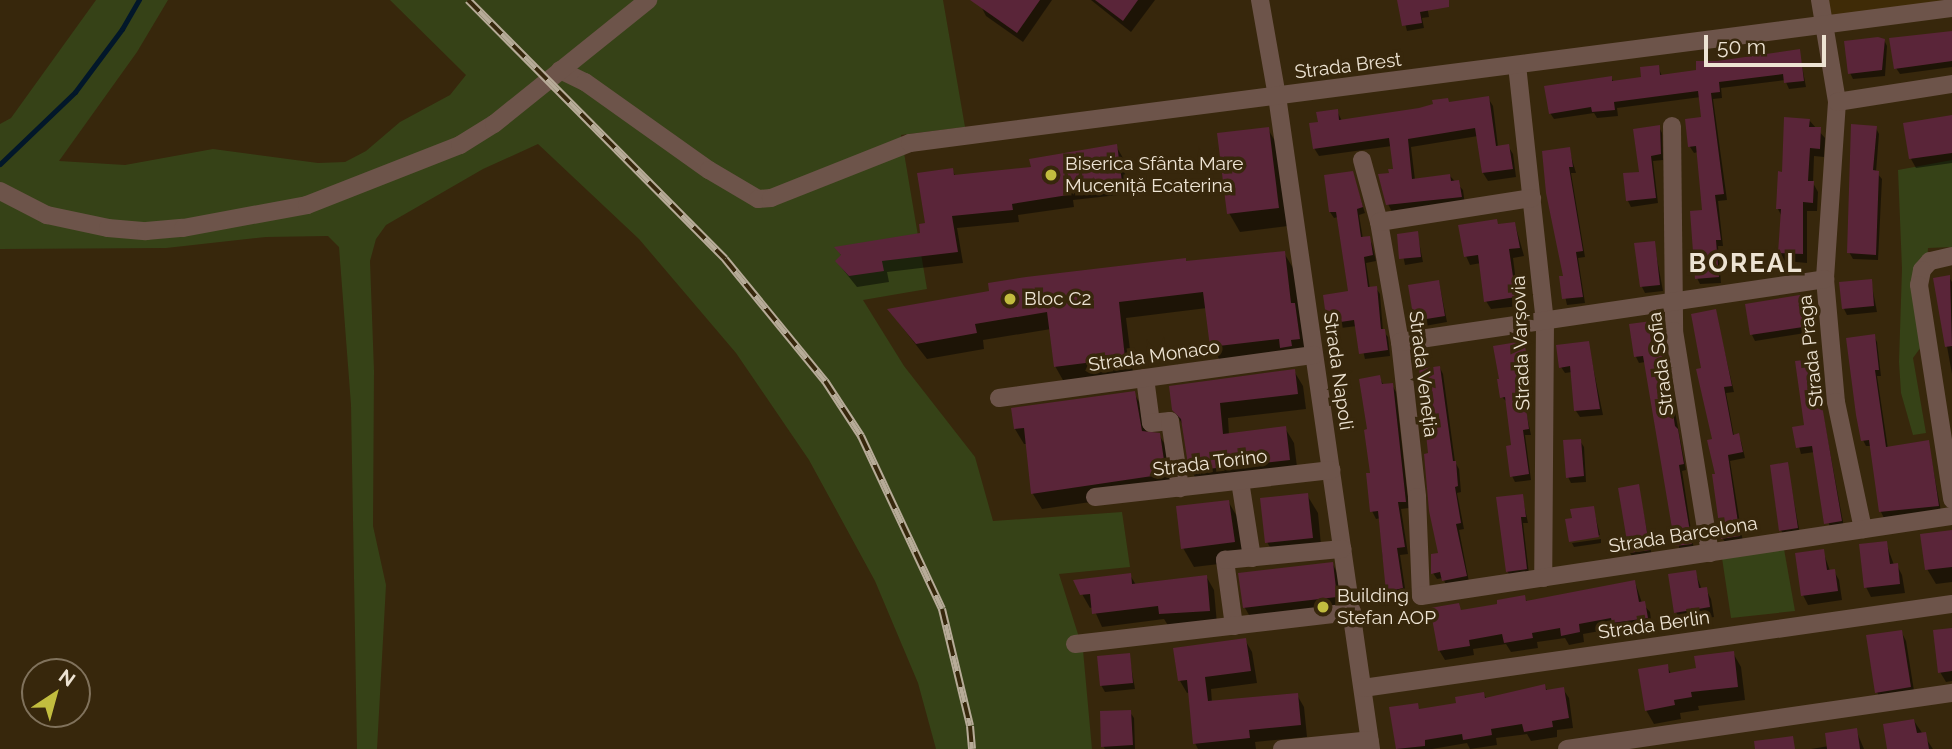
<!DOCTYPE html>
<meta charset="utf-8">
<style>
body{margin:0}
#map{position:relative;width:1952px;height:749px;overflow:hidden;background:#37270c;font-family:Raleway,sans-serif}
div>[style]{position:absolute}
.built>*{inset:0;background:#3f2b07}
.green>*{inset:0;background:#364217}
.shadow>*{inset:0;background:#0007}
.stream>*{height:5px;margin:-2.5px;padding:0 2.5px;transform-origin:2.5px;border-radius:2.5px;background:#02172a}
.building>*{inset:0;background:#5a2539}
.minor>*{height:18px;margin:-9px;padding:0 9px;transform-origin:9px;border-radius:9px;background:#6d544a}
.rail>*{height:8px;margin-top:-4px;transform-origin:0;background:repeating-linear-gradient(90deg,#37270c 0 16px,#b7ab98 0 32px);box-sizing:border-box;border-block:2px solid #b7ab98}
.dots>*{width:19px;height:19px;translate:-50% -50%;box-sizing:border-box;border:4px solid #37270c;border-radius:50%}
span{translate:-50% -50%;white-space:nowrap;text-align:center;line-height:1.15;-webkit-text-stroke:7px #37270c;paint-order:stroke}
.street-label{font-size:19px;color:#ede3d3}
.poi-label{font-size:19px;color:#ede3d3}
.left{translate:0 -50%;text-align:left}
.district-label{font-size:26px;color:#ede3d3;font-weight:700;letter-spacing:2px}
.north{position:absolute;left:21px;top:658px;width:70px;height:70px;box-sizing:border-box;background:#37270c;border:2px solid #80725c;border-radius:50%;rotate:36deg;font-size:19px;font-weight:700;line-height:28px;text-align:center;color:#ede3d3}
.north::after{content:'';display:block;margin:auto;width:24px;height:32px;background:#c2bd3f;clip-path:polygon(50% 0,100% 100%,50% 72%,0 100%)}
.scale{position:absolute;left:1704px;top:35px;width:122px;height:32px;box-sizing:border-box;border:4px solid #ede3d3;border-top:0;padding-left:9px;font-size:21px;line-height:24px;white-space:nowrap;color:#ede3d3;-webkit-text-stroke:5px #37270c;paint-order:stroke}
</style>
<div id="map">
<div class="built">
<div style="clip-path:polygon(1813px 0,1952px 0,1815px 20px)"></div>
</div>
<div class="green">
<div style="clip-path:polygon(96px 0,168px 0,137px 52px,59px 161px,125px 165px,213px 149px,318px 163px,345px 162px,366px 151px,400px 122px,450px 95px,466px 75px,390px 0,943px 0,965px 127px,901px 135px,927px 289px,863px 300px,904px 366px,975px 457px,993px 521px,1122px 512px,1130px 567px,1059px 574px,1083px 650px,1092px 749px,936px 749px,918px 683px,875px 581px,809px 460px,736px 353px,639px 239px,538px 144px,483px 169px,386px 225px,376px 239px,370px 261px,374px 371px,373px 526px,386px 585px,377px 749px,357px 749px,351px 405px,339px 247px,328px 236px,266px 237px,166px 248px,0 249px,0 124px,11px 118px)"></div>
<div style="clip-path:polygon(1952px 160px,1952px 247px,1928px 248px,1921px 347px,1913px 358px,1926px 433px,1913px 435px,1901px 393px,1899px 362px,1902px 269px,1898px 170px)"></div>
<div style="clip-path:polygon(1784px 549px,1795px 611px,1731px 618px,1722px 558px)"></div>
</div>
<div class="shadow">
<div style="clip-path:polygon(985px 0,1052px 0,1023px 42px,986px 16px,981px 6px)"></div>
<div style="clip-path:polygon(1091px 0,1155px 0,1131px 32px)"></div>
<div style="clip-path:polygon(1399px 0,1426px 0,1429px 17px,1422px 18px,1424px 28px,1407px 31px)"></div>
<div style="clip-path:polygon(1952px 32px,1952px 67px,1900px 74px,1896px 68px)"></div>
<div style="clip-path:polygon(1884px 40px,1887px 46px,1885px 76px,1853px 79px,1850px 73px)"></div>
<div style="clip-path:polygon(1799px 50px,1806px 87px,1789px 89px,1785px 80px,1721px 88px,1722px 98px,1713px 99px,1727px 200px,1718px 201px,1723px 246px,1718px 246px,1721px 283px,1700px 284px,1697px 278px,1704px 211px,1698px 152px,1694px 153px,1690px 147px,1703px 119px,1701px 97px,1617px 108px,1618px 116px,1597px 118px,1594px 113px,1554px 119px,1550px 113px,1611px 78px,1614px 82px,1643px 79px,1658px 67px,1662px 76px,1698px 72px,1717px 63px)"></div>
<div style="clip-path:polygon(1488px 98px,1493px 106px,1498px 147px,1508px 146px,1513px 154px,1516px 177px,1488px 181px,1483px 173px,1478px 136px,1411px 147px,1415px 180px,1449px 175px,1463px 190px,1465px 205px,1392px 212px,1388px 204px,1391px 175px,1395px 170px,1392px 146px,1319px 156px,1314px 148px,1320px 124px,1337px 111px,1342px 121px)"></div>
<div style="clip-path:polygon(1952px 117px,1952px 163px,1916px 168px,1911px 159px)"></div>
<div style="clip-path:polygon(1809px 120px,1825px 138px,1824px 157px,1814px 156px,1813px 183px,1818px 192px,1817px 211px,1807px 211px,1807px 263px,1785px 261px,1780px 252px,1782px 217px,1778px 209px)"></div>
<div style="clip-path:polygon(1659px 127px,1662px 133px,1663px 160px,1653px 161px,1658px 203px,1631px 207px,1628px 201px)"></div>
<div style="clip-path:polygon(1876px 128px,1879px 134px,1876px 172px,1882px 179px,1878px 260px,1853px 259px,1849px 252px)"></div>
<div style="clip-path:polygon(1268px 129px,1279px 148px,1288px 226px,1240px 232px,1229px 213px)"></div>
<div style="clip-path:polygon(1116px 146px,1123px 158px,1127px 194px,1073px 200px,1074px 207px,1018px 215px,1019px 222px,957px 228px,963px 263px,887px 272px,889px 282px,857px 287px,837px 262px,842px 257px,837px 248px,922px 235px,952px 170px,956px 177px,1033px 169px)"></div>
<div style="clip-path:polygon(1569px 149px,1576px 173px,1571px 173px,1585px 257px,1578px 258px,1585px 303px,1567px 305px,1561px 278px,1565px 277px)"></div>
<div style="clip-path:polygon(1352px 173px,1365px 213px,1359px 215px,1363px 239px,1369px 238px,1372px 244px,1376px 261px,1366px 263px,1370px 289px,1376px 288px,1380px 294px,1383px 331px,1388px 337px,1390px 356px,1365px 359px,1357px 326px,1333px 329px,1329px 323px,1350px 292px,1338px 217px,1334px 218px,1330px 212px)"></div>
<div style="clip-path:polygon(1496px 221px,1499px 226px,1515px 224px,1524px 256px,1513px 258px,1519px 306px,1491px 309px,1486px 301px,1481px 263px,1470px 265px,1466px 256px)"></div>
<div style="clip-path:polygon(1417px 232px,1423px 262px,1405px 265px,1399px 235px)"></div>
<div style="clip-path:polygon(1654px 243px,1663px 291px,1645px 293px,1642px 287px)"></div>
<div style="clip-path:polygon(1284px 253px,1293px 268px,1308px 354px,1221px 362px,1212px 347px,1207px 308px,1126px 318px,1133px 373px,1064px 382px,1055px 366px,1051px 329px,983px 340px,984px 349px,927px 359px,889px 310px,1187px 263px)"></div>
<div style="clip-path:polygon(1949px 277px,1952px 282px,1952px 374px,1935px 280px)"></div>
<div style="clip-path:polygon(1871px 281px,1877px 312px,1847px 315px,1844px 309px)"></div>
<div style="clip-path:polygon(1439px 282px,1447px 322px,1419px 327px,1415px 320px)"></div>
<div style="clip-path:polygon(1805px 296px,1812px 332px,1755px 341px,1752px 335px)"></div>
<div style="clip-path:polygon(1715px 311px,1734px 392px,1726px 393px,1734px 436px,1738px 435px,1741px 441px,1745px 458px,1730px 461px,1743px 542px,1727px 545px,1723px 539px,1714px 441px)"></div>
<div style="clip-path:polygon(1658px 322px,1686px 470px,1682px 471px,1694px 550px,1680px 552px,1645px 362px,1639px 363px,1636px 357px)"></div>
<div style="clip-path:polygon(1874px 336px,1877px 342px,1881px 376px,1877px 376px,1888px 449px,1928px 442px,1941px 511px,1884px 518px,1881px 512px,1871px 446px,1866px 446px,1863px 440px)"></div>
<div style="clip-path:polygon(1523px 343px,1530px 368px,1517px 370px,1531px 435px,1525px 435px,1531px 480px,1515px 482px,1512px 476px,1513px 447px,1508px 403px,1502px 397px)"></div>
<div style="clip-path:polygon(1588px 343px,1603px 415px,1580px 417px,1576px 411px,1572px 372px,1565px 373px,1561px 367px)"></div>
<div style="clip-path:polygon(1813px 361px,1844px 527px,1830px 529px,1815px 452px,1801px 454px,1794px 428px,1806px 426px)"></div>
<div style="clip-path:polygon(1440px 368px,1443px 374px,1455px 462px,1459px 469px,1461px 492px,1457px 493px,1464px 529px,1459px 530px,1469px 582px,1447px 587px,1443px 578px,1437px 579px,1433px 573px,1440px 554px,1430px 455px)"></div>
<div style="clip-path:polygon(1294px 371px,1303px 386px,1306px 409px,1228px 418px,1229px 435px,1285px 428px,1294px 443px,1298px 475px,1200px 486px,1191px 470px,1184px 427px,1174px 410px)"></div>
<div style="clip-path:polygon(1379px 377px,1383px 384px,1392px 385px,1396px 392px,1409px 508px,1401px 509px,1408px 554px,1400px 555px,1406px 595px,1392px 598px,1388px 591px,1382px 552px,1386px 552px,1381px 518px,1376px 519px,1372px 511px,1369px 431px)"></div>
<div style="clip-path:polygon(1134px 393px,1143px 409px,1147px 433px,1159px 435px,1169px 451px,1174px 490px,1042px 509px,1033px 494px,1028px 444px,1024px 444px,1015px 429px)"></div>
<div style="clip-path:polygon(1580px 441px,1584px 447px,1586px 482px,1571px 483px,1568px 477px)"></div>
<div style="clip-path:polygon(1787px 464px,1800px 534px,1784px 536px,1781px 530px)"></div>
<div style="clip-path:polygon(1638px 486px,1652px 556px,1634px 559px,1630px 553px)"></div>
<div style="clip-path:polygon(1307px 495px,1318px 513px,1322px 556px,1278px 561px,1267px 542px)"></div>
<div style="clip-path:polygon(1522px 495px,1528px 523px,1523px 523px,1529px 574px,1511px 577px,1507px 571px)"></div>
<div style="clip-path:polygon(1228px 501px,1239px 520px,1244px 561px,1194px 567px,1183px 548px)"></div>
<div style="clip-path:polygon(1593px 507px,1600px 535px,1570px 540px,1574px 519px)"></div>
<div style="clip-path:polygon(1952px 532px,1952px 582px,1936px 584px,1927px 569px)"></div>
<div style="clip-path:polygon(1601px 539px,1601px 543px,1574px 547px,1572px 543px)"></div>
<div style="clip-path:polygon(1886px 543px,1894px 565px,1897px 565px,1902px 575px,1905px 593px,1871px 597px,1866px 587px)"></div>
<div style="clip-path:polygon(1823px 551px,1830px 571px,1834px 571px,1839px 580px,1842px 600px,1808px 605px,1803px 595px)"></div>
<div style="clip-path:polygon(1332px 563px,1342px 582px,1347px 615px,1256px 627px,1245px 608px,1240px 575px)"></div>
<div style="clip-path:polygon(1695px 572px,1702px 590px,1706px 589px,1711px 599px,1714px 617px,1681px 622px,1676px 612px)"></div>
<div style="clip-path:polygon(1130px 575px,1136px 585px,1206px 576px,1214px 590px,1217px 624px,1169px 627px,1164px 619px,1102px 627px,1093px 607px,1090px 608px,1082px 594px)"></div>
<div style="clip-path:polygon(1635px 582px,1642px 603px,1650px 612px,1652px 627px,1619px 632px,1617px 628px,1583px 634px,1584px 642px,1569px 645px,1565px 638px,1537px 642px,1538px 648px,1511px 652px,1506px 644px,1473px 649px,1474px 655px,1445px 660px,1439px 650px,1458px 605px,1462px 612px,1499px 606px,1524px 597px,1528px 603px)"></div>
<div style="clip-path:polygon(1952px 629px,1952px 681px,1946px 682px,1940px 672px)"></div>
<div style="clip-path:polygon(1901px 631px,1906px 641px,1915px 697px,1882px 702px,1877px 692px)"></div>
<div style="clip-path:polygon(1245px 640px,1252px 652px,1257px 683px,1211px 689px,1212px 703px,1297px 695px,1304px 707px,1307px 737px,1255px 742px,1256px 749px,1198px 749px,1195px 743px,1190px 692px,1187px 693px,1180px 681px)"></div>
<div style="clip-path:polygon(1733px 653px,1741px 667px,1745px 700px,1698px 706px,1699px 710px,1680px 713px,1681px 719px,1654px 724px,1646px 710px,1667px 666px,1671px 674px,1698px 670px)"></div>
<div style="clip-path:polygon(1129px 655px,1135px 689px,1105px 692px,1101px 685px)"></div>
<div style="clip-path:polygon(1544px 686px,1548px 691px,1563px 689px,1569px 698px,1573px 728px,1557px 730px,1557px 737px,1531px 741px,1527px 734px,1496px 738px,1497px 745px,1470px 749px,1467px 743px,1432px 749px,1397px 749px,1391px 709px,1417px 705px,1420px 710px,1458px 704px,1483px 694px,1487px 699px)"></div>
<div style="clip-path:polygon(1130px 712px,1134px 718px,1135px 749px,1105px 749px,1103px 746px)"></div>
<div style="clip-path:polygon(1914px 721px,1933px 749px,1888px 749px)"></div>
<div style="clip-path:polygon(1856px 730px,1864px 749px,1811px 749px,1829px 746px)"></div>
</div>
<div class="stream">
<div style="left:0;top:164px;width:104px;rotate:-43.8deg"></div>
<div style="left:75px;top:92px;width:79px;rotate:-53.3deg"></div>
<div style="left:122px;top:29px;width:34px;rotate:-60deg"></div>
</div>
<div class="building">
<div style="clip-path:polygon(970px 0,1040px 0,1017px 33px)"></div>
<div style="clip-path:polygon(1095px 0,1138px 0,1123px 21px)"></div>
<div style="clip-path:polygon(1397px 0,1449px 0,1449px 7px,1420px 12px,1422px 23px,1402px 26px)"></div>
<div style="clip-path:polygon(1952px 31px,1952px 61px,1894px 69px,1889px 38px)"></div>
<div style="clip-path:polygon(1878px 37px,1885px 39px,1882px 70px,1848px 74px,1844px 41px)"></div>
<div style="clip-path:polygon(1800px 49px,1804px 81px,1784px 83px,1783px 74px,1719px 82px,1720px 92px,1711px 93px,1724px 194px,1715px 195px,1721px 240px,1716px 240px,1719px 277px,1695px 279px,1690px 211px,1702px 210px,1696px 146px,1688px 147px,1685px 119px,1701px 117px,1698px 91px,1614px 102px,1615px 110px,1592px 112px,1591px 107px,1549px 114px,1544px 86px,1612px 76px,1612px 81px,1641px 77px,1640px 67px,1659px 65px,1660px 75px,1696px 70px,1696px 61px,1717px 61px)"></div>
<div style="clip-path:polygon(1489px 96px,1496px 146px,1509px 144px,1513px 169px,1482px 173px,1475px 128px,1408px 139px,1412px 179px,1450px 174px,1451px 181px,1459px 180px,1462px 197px,1386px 205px,1378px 174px,1389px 173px,1388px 169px,1393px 169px,1389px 138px,1313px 149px,1309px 123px,1318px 122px,1316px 112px,1338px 109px,1339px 120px,1419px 108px,1433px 104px,1432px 100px,1448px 98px,1449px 102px)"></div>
<div style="clip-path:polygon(1952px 115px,1952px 153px,1909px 159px,1903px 123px)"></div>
<div style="clip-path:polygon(1784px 117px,1810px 119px,1809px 127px,1821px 127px,1820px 149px,1810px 148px,1808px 181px,1814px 181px,1813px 203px,1803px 202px,1803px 254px,1778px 253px,1781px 209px,1776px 209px,1778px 171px,1782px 172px)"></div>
<div style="clip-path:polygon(1851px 124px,1877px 126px,1873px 170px,1879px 171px,1876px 255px,1847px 253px)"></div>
<div style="clip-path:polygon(1660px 125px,1661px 154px,1651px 156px,1656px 198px,1626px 201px,1623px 173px,1639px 172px,1633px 129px)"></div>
<div style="clip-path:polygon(1269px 127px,1279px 208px,1227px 214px,1217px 133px)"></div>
<div style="clip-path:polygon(1117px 144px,1122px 182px,1067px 188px,1068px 195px,1012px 204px,1013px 210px,952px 216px,958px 252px,882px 261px,884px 271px,849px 276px,835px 261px,841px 255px,834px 247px,920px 233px,919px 224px,925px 223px,917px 173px,953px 168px,954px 175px,1031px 167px,1029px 159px)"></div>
<div style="clip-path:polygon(1570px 147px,1573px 167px,1569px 167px,1583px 251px,1576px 252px,1583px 297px,1562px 299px,1559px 276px,1563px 276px,1546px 193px,1542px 151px)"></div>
<div style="clip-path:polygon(1353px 171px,1363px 207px,1357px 209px,1361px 237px,1370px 236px,1373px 255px,1364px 257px,1368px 287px,1377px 286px,1381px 329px,1385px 329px,1388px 350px,1359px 354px,1354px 320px,1327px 324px,1323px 295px,1348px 291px,1336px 212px,1329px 212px,1324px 175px)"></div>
<div style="clip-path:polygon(1497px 219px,1498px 224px,1515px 222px,1520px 248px,1509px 249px,1516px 297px,1484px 302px,1478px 255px,1464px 257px,1458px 225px)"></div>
<div style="clip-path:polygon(1418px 231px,1421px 257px,1399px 259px,1397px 234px)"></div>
<div style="clip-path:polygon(1655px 241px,1660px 285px,1640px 287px,1634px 243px)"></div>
<div style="clip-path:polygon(1285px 251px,1291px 303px,1295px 303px,1300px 339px,1291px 340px,1292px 346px,1280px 348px,1279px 339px,1210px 347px,1203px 292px,1119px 302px,1125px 358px,1054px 367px,1047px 312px,975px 324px,977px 333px,916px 344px,887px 309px,989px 291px,988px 283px,1026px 277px,1186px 258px,1186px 261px)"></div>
<div style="clip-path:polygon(1950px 275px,1952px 346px,1945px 347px,1933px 278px)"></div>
<div style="clip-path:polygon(1872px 279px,1874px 306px,1842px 309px,1839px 282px)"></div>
<div style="clip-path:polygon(1439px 280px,1445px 316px,1414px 321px,1408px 285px)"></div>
<div style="clip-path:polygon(1806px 294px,1810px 326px,1750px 335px,1745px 304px)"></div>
<div style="clip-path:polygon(1716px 309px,1732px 386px,1724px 387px,1733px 435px,1739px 433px,1743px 452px,1728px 455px,1740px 536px,1721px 539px,1712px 474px,1715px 474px,1707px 440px,1712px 439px,1696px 369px,1701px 368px,1691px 314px)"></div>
<div style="clip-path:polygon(1659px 320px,1675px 426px,1678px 429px,1684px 464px,1679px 465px,1692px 544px,1675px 546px,1643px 356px,1634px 357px,1629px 324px)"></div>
<div style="clip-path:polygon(1875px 334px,1879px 370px,1875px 370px,1886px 447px,1929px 440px,1939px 506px,1879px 512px,1869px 440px,1861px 441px,1856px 415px,1846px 338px)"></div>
<div style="clip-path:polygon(1524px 341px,1528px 362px,1515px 364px,1526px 408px,1529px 429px,1523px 430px,1529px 474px,1510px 477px,1506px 446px,1511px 445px,1505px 397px,1500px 398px,1497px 379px,1499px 379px,1493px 346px)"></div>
<div style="clip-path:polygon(1589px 341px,1600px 409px,1574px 411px,1570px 366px,1559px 368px,1556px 345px)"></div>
<div style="clip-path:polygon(1814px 359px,1842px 521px,1824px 524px,1812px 446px,1796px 448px,1792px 427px,1804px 425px,1795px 361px)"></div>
<div style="clip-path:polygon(1440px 366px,1453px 461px,1456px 461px,1458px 486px,1455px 487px,1461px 523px,1456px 524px,1467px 576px,1442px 581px,1440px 572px,1431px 574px,1431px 554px,1438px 553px,1429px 511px,1424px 454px,1428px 453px,1419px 369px)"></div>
<div style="clip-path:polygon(1295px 369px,1298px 394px,1220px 403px,1223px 434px,1286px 426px,1290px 460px,1189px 471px,1181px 419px,1172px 410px,1169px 386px)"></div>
<div style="clip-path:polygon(1380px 375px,1382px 384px,1393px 383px,1406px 502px,1398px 502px,1405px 547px,1397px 548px,1403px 588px,1386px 592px,1378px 511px,1370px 512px,1366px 473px,1370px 473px,1364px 430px,1367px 429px,1359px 379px)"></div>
<div style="clip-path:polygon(1135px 391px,1142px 431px,1160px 433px,1166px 474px,1031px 494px,1024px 428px,1014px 429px,1011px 408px)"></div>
<div style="clip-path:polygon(1581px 439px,1584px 476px,1566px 478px,1563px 440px)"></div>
<div style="clip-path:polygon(1788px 462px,1798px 528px,1779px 531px,1770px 465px)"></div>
<div style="clip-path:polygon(1639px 484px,1650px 550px,1629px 553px,1618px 488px)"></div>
<div style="clip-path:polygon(1308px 493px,1313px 538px,1265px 543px,1260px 498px)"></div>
<div style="clip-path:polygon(1523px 494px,1526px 517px,1521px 517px,1527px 569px,1506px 572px,1496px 497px)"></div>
<div style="clip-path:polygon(1229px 500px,1235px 542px,1181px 549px,1176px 506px)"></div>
<div style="clip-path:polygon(1594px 506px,1599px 537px,1569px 542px,1565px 519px,1572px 518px,1570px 509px)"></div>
<div style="clip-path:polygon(1952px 530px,1952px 567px,1925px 570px,1920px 534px)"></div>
<div style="clip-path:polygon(1887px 541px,1890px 564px,1898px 563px,1900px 584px,1864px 588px,1859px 544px)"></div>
<div style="clip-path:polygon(1824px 549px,1827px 570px,1835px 569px,1838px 591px,1801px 596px,1795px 553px)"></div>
<div style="clip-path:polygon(1333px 562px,1337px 597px,1243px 608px,1238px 573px)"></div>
<div style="clip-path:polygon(1696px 570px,1699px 588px,1707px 587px,1710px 607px,1674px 613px,1668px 574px)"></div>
<div style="clip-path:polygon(1131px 573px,1132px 584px,1207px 575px,1210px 611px,1159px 614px,1158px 606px,1092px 614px,1090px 594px,1080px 595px,1073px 580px)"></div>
<div style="clip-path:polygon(1635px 580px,1639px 602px,1645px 601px,1648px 618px,1612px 623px,1611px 618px,1579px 624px,1580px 632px,1561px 636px,1560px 628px,1532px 633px,1533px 638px,1504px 643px,1502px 634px,1469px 640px,1470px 646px,1438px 651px,1430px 608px,1459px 603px,1461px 610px,1497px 604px,1497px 600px,1525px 595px,1526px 601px)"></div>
<div style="clip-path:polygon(1952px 628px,1952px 671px,1938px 673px,1933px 630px)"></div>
<div style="clip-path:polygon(1902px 630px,1911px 687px,1875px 693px,1866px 635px)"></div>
<div style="clip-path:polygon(1246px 638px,1251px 671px,1205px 677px,1208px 701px,1298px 693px,1301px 725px,1249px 730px,1250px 738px,1193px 744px,1187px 680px,1178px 681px,1173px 648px)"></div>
<div style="clip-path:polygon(1734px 651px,1738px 687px,1691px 692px,1692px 697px,1674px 700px,1675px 705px,1645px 711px,1638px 669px,1668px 664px,1669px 673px,1696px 668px,1694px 656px)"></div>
<div style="clip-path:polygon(1130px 653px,1133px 683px,1100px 686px,1097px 656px)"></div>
<div style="clip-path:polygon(1545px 684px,1546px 690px,1564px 687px,1569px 718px,1552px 721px,1553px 727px,1524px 732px,1522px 724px,1491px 729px,1492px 735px,1463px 740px,1462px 734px,1425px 740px,1425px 746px,1396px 749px,1389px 707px,1418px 703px,1419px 709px,1456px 703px,1455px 697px,1484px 692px,1485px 698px)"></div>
<div style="clip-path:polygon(1131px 710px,1133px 745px,1101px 747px,1100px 711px)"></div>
<div style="clip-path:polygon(1914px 719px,1917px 733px,1926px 732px,1929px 749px,1887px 749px,1883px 724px)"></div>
<div style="clip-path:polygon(1857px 728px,1860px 749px,1827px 749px,1825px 733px)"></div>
<div style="clip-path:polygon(1793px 736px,1795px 749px,1755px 749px,1754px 741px)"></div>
</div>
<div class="minor">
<div style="left:1260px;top:0;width:97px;rotate:80deg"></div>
<div style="left:1277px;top:96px;width:660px;rotate:81.81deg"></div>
<div style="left:1820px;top:0;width:103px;rotate:80.5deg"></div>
<div style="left:1837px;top:102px;width:177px;rotate:93.9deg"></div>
<div style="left:1825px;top:279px;width:123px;rotate:84.9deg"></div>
<div style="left:1836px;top:402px;width:130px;rotate:78deg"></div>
<div style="left:1517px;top:65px;width:258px;rotate:83.8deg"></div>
<div style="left:1545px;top:321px;width:257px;rotate:90.4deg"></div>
<div style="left:560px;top:70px;width:28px;rotate:26deg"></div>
<div style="left:585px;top:82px;width:152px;rotate:35.4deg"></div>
<div style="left:709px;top:170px;width:57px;rotate:30.6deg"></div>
<div style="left:758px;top:199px;width:13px;rotate:-4deg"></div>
<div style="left:771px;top:198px;width:149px;rotate:-21.6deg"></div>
<div style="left:910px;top:143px;width:1051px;rotate:-7.38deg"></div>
<div style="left:1837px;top:102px;width:116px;rotate:-8.9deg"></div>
<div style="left:1672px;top:126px;width:205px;rotate:89.4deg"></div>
<div style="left:1674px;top:331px;width:225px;rotate:80.8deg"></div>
<div style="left:1362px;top:160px;width:64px;rotate:74.7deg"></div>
<div style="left:1379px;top:222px;width:122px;rotate:80.1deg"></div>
<div style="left:1400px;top:342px;width:156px;rotate:83.7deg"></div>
<div style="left:1417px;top:497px;width:99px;rotate:87.7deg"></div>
<div style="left:1421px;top:596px;width:537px;rotate:-8.57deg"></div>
<div style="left:0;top:191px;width:53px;rotate:27.1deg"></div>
<div style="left:47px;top:215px;width:62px;rotate:12deg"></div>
<div style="left:108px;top:228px;width:38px;rotate:5deg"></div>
<div style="left:146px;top:231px;width:37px;rotate:-5deg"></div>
<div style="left:183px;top:228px;width:126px;rotate:-10.5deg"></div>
<div style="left:307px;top:205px;width:164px;rotate:-21.4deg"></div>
<div style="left:460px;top:145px;width:40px;rotate:-32deg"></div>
<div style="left:494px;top:124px;width:198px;rotate:-38.8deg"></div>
<div style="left:1379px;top:222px;width:155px;rotate:-8.9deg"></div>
<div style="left:1952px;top:256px;width:23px;rotate:167deg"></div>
<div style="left:1930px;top:261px;width:12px;rotate:132deg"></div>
<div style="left:1922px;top:270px;width:15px;rotate:101deg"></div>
<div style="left:1919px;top:285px;width:217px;rotate:81.2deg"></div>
<div style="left:1400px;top:342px;width:430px;rotate:-8.4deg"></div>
<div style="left:1145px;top:378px;width:45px;rotate:82.4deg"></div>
<div style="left:1151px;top:423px;width:19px;rotate:-6deg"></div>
<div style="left:1170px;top:421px;width:68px;rotate:81.5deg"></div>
<div style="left:999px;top:398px;width:318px;rotate:-7.8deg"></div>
<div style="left:1240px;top:481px;width:78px;rotate:81.1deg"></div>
<div style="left:1095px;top:497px;width:238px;rotate:-6.5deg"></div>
<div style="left:1234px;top:626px;width:67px;rotate:-97.8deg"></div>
<div style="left:1225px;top:560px;width:118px;rotate:-5.4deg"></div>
<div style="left:1075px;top:644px;width:279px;rotate:-6.6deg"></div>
<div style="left:1363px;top:688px;width:595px;rotate:-8.12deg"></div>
<div style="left:1282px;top:749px;width:88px;rotate:-5.8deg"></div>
<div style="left:1567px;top:749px;width:389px;rotate:-8.3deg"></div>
</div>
<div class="rail">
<div style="left:468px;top:0;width:365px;rotate:45.2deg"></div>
<div style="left:725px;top:259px;width:158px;rotate:50.7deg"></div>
<div style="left:825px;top:381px;width:66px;rotate:56.8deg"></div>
<div style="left:861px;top:436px;width:191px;rotate:64.9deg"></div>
<div style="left:942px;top:609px;width:120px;rotate:76.5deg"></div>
<div style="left:970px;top:726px;width:23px;rotate:85deg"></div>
</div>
<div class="dots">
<div style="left:1051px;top:175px;background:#c2bd3f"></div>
<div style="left:1010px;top:299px;background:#c2bd3f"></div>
<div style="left:1323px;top:607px;background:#c2bd3f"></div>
</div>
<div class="street-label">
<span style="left:1348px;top:66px;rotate:-7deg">Strada Brest</span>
<span style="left:1521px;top:343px;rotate:-92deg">Strada Varșovia</span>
<span style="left:1811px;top:351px;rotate:-96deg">Strada Praga</span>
<span style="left:1154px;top:356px;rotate:-8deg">Strada Monaco</span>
<span style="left:1661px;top:364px;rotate:-97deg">Strada Sofia</span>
<span style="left:1338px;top:371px;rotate:82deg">Strada Napoli</span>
<span style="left:1423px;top:374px;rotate:83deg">Strada Veneția</span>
<span style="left:1210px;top:463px;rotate:-7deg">Strada Torino</span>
<span style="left:1683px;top:535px;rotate:-9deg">Strada Barcelona</span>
<span style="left:1654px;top:625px;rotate:-8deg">Strada Berlin</span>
</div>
<div class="poi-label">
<span class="left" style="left:1065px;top:175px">Biserica Sfânta Mare<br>Muceniță Ecaterina</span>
<span class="left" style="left:1024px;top:299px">Bloc C2</span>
<span class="left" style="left:1337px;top:607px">Building<br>Stefan AOP</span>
</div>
<div class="district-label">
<span style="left:1746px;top:264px">BOREAL</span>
</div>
<div class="north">N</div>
<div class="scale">50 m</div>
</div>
